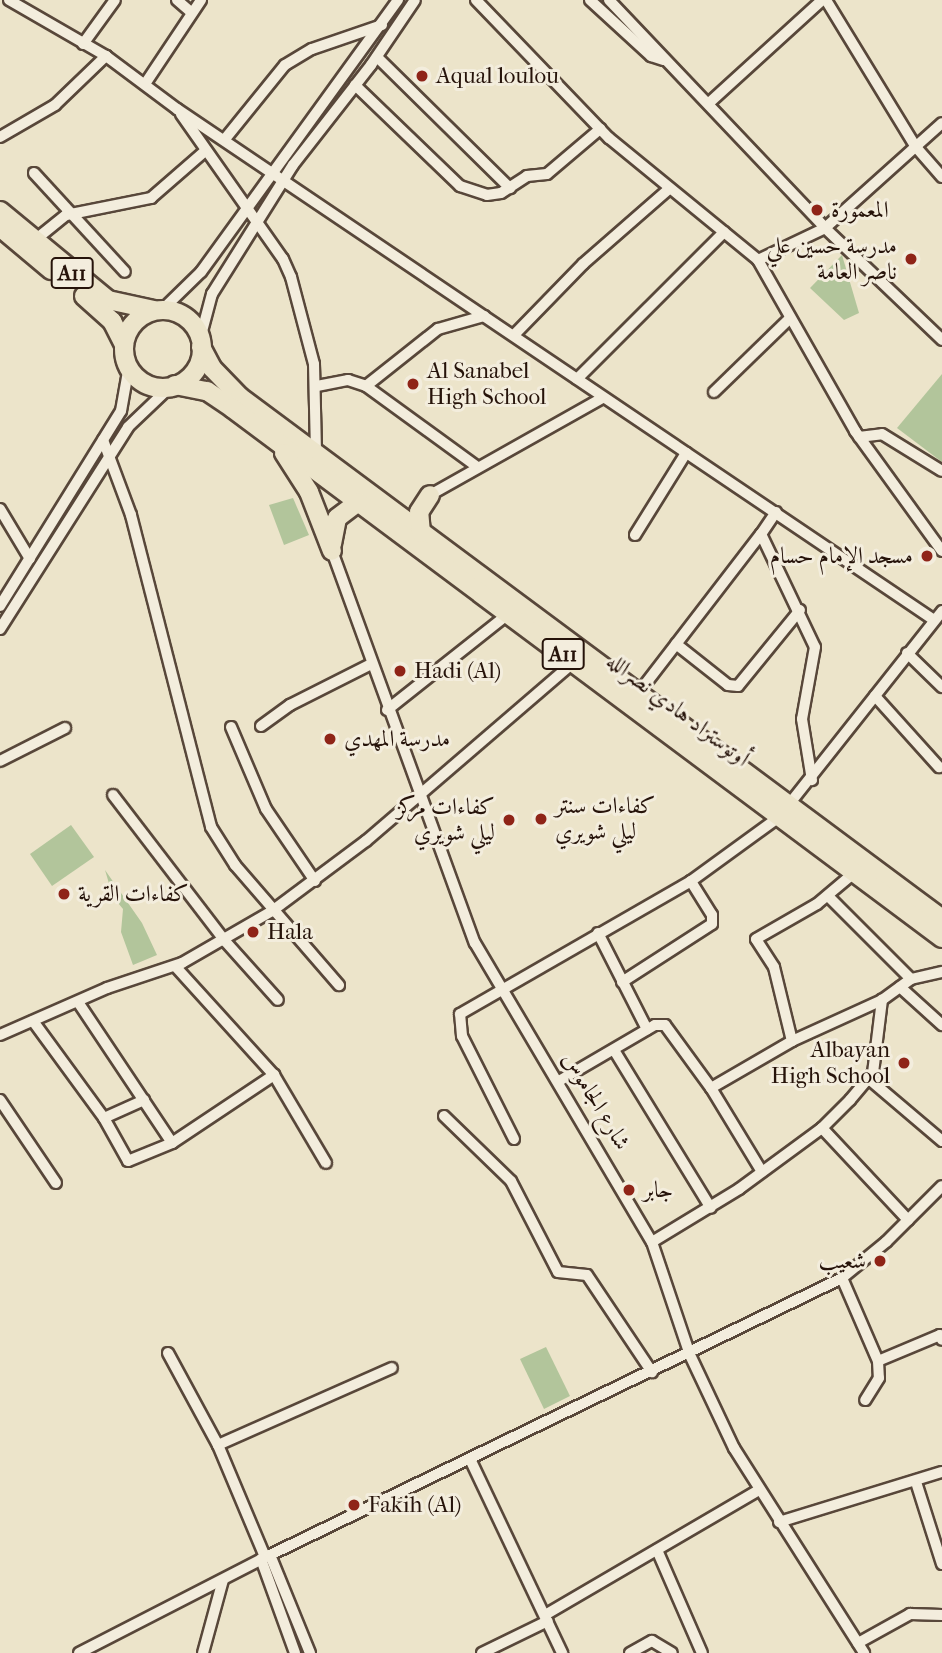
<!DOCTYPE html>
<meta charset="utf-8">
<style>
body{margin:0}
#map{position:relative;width:942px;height:1653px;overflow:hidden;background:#ece4ca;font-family:"IM FELL French Canon",Amiri,serif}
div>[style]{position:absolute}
.green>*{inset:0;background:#b2c59b}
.roads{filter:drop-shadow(2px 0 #58473a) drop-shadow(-2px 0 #58473a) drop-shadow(0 2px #58473a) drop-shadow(0 -2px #58473a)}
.minor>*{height:10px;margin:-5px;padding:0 5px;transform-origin:5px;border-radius:5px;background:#f3eddd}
.highway>*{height:18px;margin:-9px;padding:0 9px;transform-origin:9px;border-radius:9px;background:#ece4ca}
.highway>.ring{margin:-9px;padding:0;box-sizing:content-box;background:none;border:18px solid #ece4ca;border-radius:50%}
.dots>*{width:19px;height:19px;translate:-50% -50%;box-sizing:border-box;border:4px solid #f3eddd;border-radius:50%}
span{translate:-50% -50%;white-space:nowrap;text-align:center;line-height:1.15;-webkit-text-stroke:6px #f3eddd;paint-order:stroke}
.shield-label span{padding:2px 5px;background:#f3eddd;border:2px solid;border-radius:5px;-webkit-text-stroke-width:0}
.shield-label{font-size:21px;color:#26130a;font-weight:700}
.poi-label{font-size:23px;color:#26130a}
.left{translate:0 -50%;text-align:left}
.right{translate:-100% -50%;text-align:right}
.street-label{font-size:23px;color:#26130a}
</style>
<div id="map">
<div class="green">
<div style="clip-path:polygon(842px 255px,859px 313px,844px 320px,810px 288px)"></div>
<div style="clip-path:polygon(942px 374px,942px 462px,897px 428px)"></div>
<div style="clip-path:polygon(293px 498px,309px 535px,284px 545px,269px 505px)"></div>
<div style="clip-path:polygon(71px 825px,94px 857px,52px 886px,30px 854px)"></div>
<div style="clip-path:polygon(105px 870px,142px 923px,157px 955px,133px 965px,121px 932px,123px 909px,113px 897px)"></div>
<div style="clip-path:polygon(546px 1347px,570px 1396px,544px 1409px,520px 1359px)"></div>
</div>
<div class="roads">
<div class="minor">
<div style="left:9px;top:0;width:112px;rotate:30deg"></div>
<div style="left:106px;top:56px;width:89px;rotate:36.7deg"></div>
<div style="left:177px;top:109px;width:913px;rotate:34.02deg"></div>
<div style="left:177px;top:0;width:18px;rotate:41deg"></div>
<div style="left:476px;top:0;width:192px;rotate:46.1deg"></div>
<div style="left:609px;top:138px;width:193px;rotate:39.3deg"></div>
<div style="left:758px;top:260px;width:197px;rotate:60.4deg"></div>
<div style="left:855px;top:431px;width:148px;rotate:54.1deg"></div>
<div style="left:590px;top:0;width:83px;rotate:42.6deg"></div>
<div style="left:651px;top:56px;width:13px;rotate:18deg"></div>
<div style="left:609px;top:0;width:314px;rotate:46.5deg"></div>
<div style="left:825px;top:228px;width:162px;rotate:43.7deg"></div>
<div style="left:826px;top:0;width:171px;rotate:58.6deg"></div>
<div style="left:915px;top:146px;width:41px;rotate:48.9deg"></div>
<div style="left:83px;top:44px;width:54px;rotate:-54deg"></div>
<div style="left:377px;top:57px;width:187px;rotate:44.6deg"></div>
<div style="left:145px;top:84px;width:101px;rotate:-56.3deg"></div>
<div style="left:355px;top:85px;width:146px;rotate:43.9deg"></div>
<div style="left:460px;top:186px;width:28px;rotate:18deg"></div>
<div style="left:487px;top:195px;width:14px;rotate:-8deg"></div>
<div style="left:501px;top:193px;width:31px;rotate:-33deg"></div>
<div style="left:527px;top:176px;width:20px;rotate:-6deg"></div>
<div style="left:547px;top:174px;width:70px;rotate:-40.3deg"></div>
<div style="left:709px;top:103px;width:153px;rotate:-42.3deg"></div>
<div style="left:181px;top:114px;width:177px;rotate:54.9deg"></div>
<div style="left:283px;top:259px;width:20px;rotate:66deg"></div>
<div style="left:291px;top:277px;width:90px;rotate:75.2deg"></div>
<div style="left:314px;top:364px;width:87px;rotate:88.7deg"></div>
<div style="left:0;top:137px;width:64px;rotate:-30.2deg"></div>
<div style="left:55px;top:105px;width:71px;rotate:-43.9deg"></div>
<div style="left:225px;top:139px;width:95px;rotate:-51deg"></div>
<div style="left:285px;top:65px;width:31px;rotate:-31deg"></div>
<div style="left:312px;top:49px;width:74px;rotate:-18.9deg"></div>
<div style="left:34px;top:173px;width:134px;rotate:47.4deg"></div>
<div style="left:35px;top:240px;width:40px;rotate:-39deg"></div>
<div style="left:66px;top:215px;width:87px;rotate:-11.3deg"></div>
<div style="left:151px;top:198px;width:72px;rotate:-41deg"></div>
<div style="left:758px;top:260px;width:74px;rotate:-25.5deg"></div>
<div style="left:825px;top:228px;width:157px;rotate:-41.9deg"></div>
<div style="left:162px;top:310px;width:54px;rotate:-44.3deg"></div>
<div style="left:201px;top:272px;width:336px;rotate:-54.1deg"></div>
<div style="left:515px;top:334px;width:98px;rotate:-45.8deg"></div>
<div style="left:583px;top:264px;width:114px;rotate:-41.1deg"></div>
<div style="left:200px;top:339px;width:47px;rotate:-75.1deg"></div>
<div style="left:212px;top:294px;width:152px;rotate:-57.9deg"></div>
<div style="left:293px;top:165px;width:127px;rotate:-52deg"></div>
<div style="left:371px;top:65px;width:78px;rotate:-55.9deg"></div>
<div style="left:577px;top:379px;width:208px;rotate:-45deg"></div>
<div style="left:317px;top:386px;width:32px;rotate:-11deg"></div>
<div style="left:348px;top:380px;width:19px;rotate:18deg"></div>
<div style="left:366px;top:386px;width:136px;rotate:36deg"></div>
<div style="left:366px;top:386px;width:92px;rotate:-38.4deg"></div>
<div style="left:438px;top:329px;width:48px;rotate:-15.8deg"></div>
<div style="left:714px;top:392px;width:105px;rotate:-44.2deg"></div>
<div style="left:859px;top:437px;width:23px;rotate:-7deg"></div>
<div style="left:882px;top:434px;width:70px;rotate:31.7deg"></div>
<div style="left:103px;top:440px;width:80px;rotate:69.5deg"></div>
<div style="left:131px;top:515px;width:322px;rotate:75.6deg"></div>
<div style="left:211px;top:827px;width:45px;rotate:57.7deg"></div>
<div style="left:235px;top:865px;width:159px;rotate:49.1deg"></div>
<div style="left:430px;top:495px;width:197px;rotate:-29.4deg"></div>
<div style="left:0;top:509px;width:58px;rotate:59deg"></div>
<div style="left:776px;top:512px;width:27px;rotate:124deg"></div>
<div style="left:761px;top:534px;width:125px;rotate:64.5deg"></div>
<div style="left:815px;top:647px;width:73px;rotate:100.2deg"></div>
<div style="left:802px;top:719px;width:62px;rotate:80.7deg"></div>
<div style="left:635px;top:535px;width:97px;rotate:-58.1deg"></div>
<div style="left:332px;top:551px;width:417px;rotate:70deg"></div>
<div style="left:475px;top:943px;width:347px;rotate:59.4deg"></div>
<div style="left:652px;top:1242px;width:119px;rotate:71.4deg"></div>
<div style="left:690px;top:1355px;width:103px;rotate:64.7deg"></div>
<div style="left:734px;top:1448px;width:243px;rotate:57.6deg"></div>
<div style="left:0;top:606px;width:229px;rotate:-58.2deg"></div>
<div style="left:121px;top:411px;width:46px;rotate:-79.9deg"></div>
<div style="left:0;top:629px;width:239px;rotate:-57.6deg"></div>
<div style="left:128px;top:427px;width:57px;rotate:-43.6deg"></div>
<div style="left:676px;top:644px;width:66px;rotate:38.3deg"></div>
<div style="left:728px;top:685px;width:10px;rotate:6deg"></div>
<div style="left:738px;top:686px;width:98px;rotate:-50.8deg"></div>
<div style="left:907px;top:653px;width:49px;rotate:44.2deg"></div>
<div style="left:640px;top:691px;width:198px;rotate:-52.4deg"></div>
<div style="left:875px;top:696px;width:96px;rotate:48deg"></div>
<div style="left:387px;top:710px;width:154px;rotate:-38.4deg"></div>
<div style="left:261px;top:726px;width:36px;rotate:-36deg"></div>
<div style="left:290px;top:705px;width:91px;rotate:-26.8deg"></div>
<div style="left:231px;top:727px;width:89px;rotate:66.9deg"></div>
<div style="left:266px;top:809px;width:87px;rotate:55.8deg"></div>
<div style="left:0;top:761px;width:73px;rotate:-26.9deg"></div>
<div style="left:113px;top:795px;width:184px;rotate:52.5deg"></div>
<div style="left:225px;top:941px;width:79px;rotate:48.1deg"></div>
<div style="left:828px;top:896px;width:117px;rotate:45deg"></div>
<div style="left:598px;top:933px;width:108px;rotate:63deg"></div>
<div style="left:175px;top:966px;width:147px;rotate:47.8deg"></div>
<div style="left:274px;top:1075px;width:102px;rotate:59.4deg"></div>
<div style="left:622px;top:982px;width:107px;rotate:-32.8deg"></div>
<div style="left:712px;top:924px;width:9px;rotate:-90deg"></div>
<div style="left:712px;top:915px;width:40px;rotate:-122deg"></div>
<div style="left:900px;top:987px;width:57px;rotate:42.1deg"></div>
<div style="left:78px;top:1002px;width:169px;rotate:56.3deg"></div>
<div style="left:33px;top:1021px;width:120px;rotate:53.8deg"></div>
<div style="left:104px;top:1118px;width:49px;rotate:60.8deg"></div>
<div style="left:128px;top:1161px;width:48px;rotate:-22.2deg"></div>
<div style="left:172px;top:1143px;width:123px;rotate:-33.7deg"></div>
<div style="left:0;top:1035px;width:117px;rotate:-23.7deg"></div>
<div style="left:107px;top:988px;width:79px;rotate:-18.4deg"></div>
<div style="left:182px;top:963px;width:104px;rotate:-30deg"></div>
<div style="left:272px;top:911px;width:117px;rotate:-36.7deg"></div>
<div style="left:366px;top:841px;width:274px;rotate:-40.7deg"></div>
<div style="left:792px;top:1041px;width:76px;rotate:-103.7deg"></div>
<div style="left:774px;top:967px;width:33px;rotate:-123deg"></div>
<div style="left:756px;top:939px;width:70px;rotate:-29.8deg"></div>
<div style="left:817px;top:904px;width:48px;rotate:-40deg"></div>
<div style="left:614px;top:1050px;width:185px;rotate:58.5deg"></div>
<div style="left:869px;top:1079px;width:96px;rotate:40.3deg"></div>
<div style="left:559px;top:1081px;width:111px;rotate:-30.3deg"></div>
<div style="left:655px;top:1025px;width:10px"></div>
<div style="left:665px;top:1025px;width:78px;rotate:53.9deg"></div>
<div style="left:711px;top:1088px;width:98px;rotate:58.7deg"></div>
<div style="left:711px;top:1088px;width:94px;rotate:-30.1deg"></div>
<div style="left:792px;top:1041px;width:99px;rotate:-24.5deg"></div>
<div style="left:882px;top:1000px;width:36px;rotate:-36deg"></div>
<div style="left:911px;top:979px;width:32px;rotate:-13deg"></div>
<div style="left:0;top:1100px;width:100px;rotate:56deg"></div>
<div style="left:444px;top:1116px;width:93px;rotate:44.1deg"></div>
<div style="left:511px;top:1181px;width:102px;rotate:62.7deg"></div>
<div style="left:558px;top:1272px;width:29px;rotate:6deg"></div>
<div style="left:587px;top:1275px;width:117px;rotate:56.2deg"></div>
<div style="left:104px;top:1118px;width:44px;rotate:-24.2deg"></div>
<div style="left:822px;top:1128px;width:126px;rotate:46.9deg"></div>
<div style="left:514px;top:1139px;width:115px;rotate:-116.8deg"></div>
<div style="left:462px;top:1036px;width:22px;rotate:-95deg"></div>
<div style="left:460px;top:1014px;width:267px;rotate:-29.9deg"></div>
<div style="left:691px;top:881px;width:109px;rotate:-36deg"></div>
<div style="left:779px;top:817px;width:263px;rotate:-51.6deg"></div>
<div style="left:652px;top:1242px;width:102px;rotate:-31.3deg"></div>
<div style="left:739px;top:1189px;width:103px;rotate:-36.3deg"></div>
<div style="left:822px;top:1128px;width:40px;rotate:-45deg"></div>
<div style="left:850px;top:1100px;width:35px;rotate:-50deg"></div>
<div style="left:873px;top:1073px;width:74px;rotate:-83deg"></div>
<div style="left:842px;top:1278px;width:90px;rotate:66.6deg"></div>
<div style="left:878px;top:1361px;width:17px;rotate:87deg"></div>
<div style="left:879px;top:1378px;width:26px;rotate:122deg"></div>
<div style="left:168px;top:1353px;width:105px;rotate:61.5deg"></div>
<div style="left:218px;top:1445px;width:121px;rotate:67.2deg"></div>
<div style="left:878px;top:1361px;width:67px;rotate:-22.8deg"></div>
<div style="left:940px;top:1335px;width:5px;rotate:68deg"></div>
<div style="left:218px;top:1445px;width:190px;rotate:-23.9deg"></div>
<div style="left:470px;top:1459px;width:215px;rotate:64.6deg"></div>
<div style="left:916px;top:1482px;width:86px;rotate:72.4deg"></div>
<div style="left:779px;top:1522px;width:170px;rotate:-17.1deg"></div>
<div style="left:657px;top:1550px;width:112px;rotate:66.4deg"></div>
<div style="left:270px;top:1555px;width:106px;rotate:67.8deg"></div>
<div style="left:261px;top:1559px;width:100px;rotate:70.1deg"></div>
<div style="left:545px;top:1615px;width:248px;rotate:-30.3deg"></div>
<div style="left:858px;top:1643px;width:60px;rotate:-29.1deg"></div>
<div style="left:910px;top:1614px;width:32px;rotate:2deg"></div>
<div style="left:79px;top:1653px;width:215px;rotate:-27.2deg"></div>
<div style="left:270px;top:1555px;width:636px;rotate:-25.84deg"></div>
<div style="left:842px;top:1278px;width:57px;rotate:-39.3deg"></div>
<div style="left:886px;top:1242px;width:79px;rotate:-45deg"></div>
<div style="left:203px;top:1653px;width:76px;rotate:-74.7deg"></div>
<div style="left:482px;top:1653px;width:73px;rotate:-25.9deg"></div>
<div style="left:630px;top:1653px;width:25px;rotate:-29deg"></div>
<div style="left:652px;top:1641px;width:23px;rotate:31deg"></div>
</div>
<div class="highway">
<div style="left:0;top:211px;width:140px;rotate:39.5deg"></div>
<div style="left:108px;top:300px;width:47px;rotate:12.3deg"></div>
<div style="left:0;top:227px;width:67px;rotate:40.1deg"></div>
<div style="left:84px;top:296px;width:38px;rotate:42deg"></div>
<div style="left:112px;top:321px;width:27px;rotate:63deg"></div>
<div class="ring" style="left:124px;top:310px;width:60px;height:60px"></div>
<div style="left:201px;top:347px;width:24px;rotate:62deg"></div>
<div style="left:212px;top:368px;width:40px;rotate:46deg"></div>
<div style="left:240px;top:397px;width:875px;rotate:36.63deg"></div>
<div style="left:175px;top:385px;width:33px;rotate:11deg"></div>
<div style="left:207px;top:391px;width:30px;rotate:34deg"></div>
<div style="left:232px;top:408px;width:886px;rotate:36.74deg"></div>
<div style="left:284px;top:453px;width:46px;rotate:57.3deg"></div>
<div style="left:309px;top:492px;width:63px;rotate:68.7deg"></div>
<div style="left:421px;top:533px;width:21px;rotate:-95deg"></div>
<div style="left:419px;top:512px;width:20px;rotate:-57deg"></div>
<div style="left:332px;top:544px;width:26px;rotate:-79deg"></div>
<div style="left:337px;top:518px;width:26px;rotate:-37deg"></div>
</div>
</div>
<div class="dots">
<div style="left:422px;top:76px;background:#8f2418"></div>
<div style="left:817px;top:210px;background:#8f2418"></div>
<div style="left:911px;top:259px;background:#8f2418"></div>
<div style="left:413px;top:384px;background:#8f2418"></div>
<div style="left:927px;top:556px;background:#8f2418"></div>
<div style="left:400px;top:671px;background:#8f2418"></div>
<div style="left:330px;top:739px;background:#8f2418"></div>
<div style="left:541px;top:819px;background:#8f2418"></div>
<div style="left:509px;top:820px;background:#8f2418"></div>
<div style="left:64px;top:894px;background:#8f2418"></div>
<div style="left:253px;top:932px;background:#8f2418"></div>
<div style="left:904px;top:1063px;background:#8f2418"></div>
<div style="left:629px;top:1190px;background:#8f2418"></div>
<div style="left:880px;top:1261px;background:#8f2418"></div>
<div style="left:354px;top:1505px;background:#8f2418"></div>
</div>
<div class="shield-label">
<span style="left:72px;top:273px">A11</span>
<span style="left:563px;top:654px">A11</span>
</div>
<div class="poi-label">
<span class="left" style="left:436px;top:76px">Aqual loulou</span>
<span class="left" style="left:831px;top:210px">المعمورة</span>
<span class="right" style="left:897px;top:259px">مدرسة حسين علي<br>ناصر العامة</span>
<span class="left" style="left:427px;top:384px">Al Sanabel<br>High School</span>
<span class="right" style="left:913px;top:556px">مسجد الإمام حسام</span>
<span class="left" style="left:414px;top:671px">Hadi (Al)</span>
<span class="left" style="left:344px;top:739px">مدرسة المهدي</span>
<span class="left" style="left:555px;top:819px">كفاءات سنتر<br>ليلي شويري</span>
<span class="right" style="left:495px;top:820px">كفاءات مركز<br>ليلي شويري</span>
<span class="left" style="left:78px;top:894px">كفاءات القرية</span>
<span class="left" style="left:267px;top:932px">Hala</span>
<span class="right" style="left:890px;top:1063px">Albayan<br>High School</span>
<span class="left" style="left:643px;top:1190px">جابر</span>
<span class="right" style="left:866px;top:1261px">شعيب</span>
<span class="left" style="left:368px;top:1505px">Fakih (Al)</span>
</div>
<div class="street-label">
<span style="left:678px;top:710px;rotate:37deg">أوتوستراد هادي نصرالله</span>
<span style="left:596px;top:1101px;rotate:59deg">شارع الجاموس</span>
</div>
</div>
